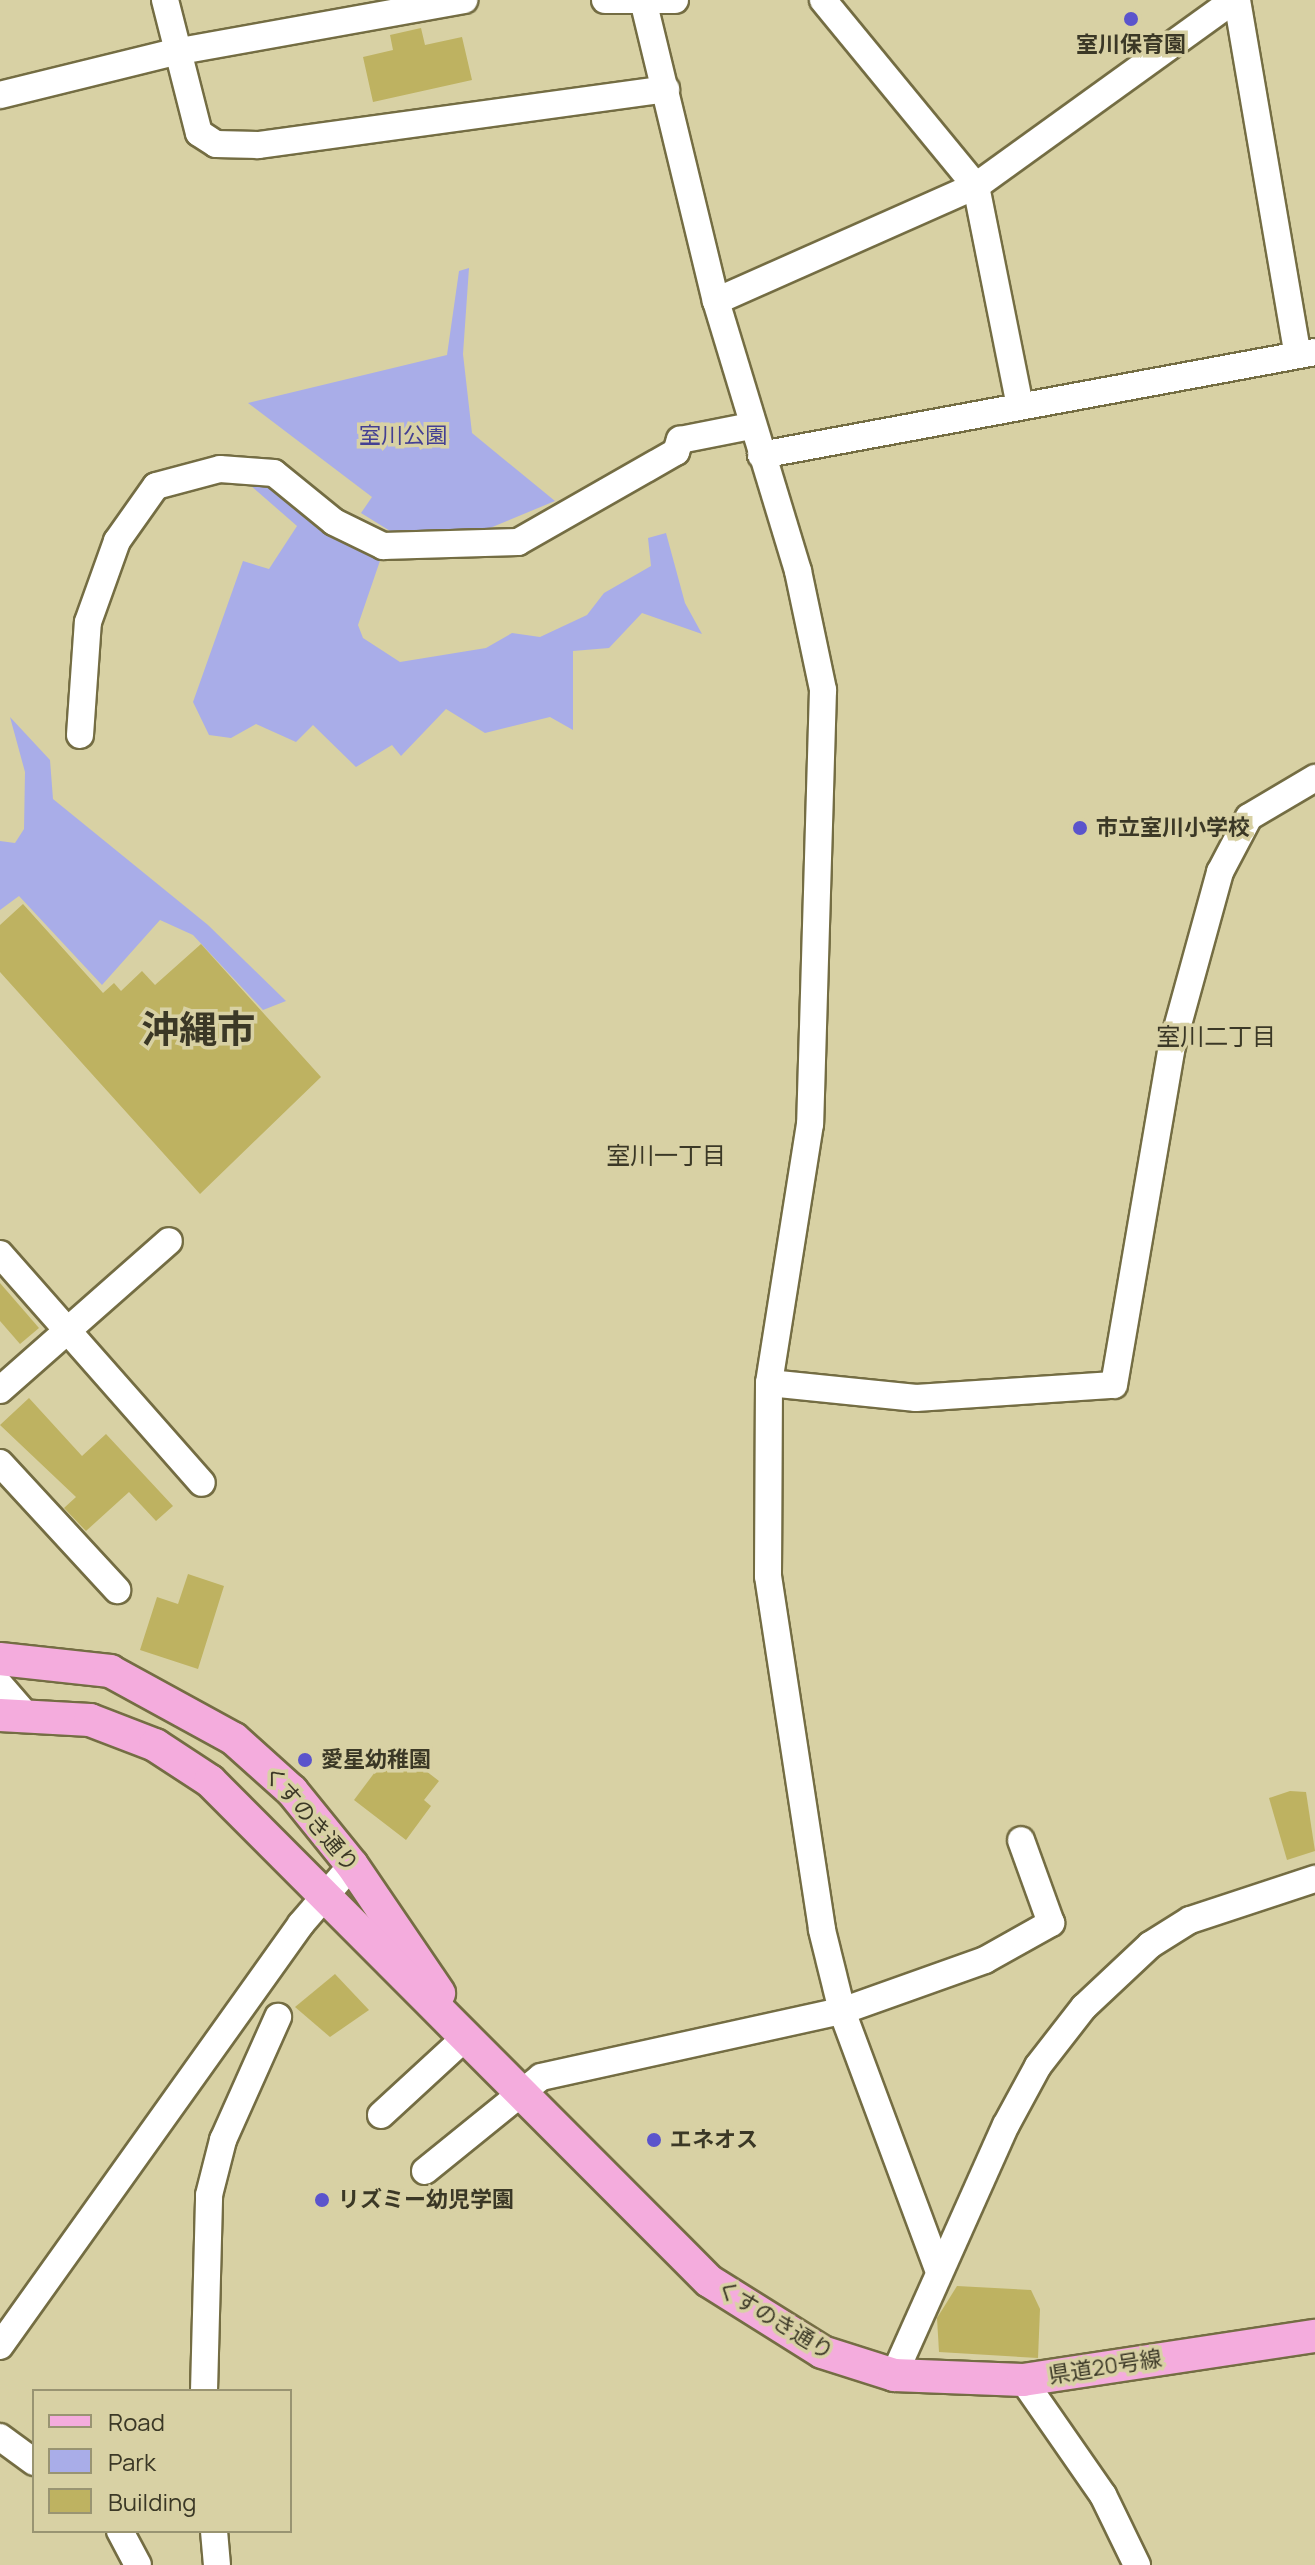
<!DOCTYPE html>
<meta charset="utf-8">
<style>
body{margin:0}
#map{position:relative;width:1315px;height:2565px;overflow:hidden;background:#d8d1a4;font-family:Manrope,"Noto Sans JP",sans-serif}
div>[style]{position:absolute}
.green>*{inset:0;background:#a9ade8}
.building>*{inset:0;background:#beb261}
.roads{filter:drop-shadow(2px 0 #746d43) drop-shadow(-2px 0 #746d43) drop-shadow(0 2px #746d43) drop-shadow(0 -2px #746d43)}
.minor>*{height:26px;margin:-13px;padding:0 13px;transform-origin:13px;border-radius:13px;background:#fff}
.major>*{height:32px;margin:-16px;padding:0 16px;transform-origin:16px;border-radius:16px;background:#f4acdd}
.dots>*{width:22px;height:22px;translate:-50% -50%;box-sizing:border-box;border:4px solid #d8d1a4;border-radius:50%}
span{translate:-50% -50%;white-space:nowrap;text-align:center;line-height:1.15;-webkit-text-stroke:7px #d8d1a4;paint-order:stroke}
.poi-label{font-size:22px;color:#3b3826;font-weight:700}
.left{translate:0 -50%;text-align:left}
.park-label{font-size:22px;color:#433f93}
.street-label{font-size:22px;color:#3b3826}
.neighbourhood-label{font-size:24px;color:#3b3826}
.town-label{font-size:38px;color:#3b3826;font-weight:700}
.legend{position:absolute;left:32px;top:2389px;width:260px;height:144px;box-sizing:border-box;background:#d8d1a4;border:2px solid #999472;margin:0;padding:10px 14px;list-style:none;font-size:24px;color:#3b3826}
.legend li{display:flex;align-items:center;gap:16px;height:40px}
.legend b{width:40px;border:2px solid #999472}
</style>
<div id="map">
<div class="green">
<div style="clip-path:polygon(469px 268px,463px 354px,472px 433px,555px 501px,485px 530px,395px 534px,361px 513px,372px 497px,248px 403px,447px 355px,459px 271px)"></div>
<div style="clip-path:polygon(242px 478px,269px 479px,383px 552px,358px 625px,363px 638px,400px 662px,486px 648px,512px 633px,540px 637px,587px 615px,604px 593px,651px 566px,648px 538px,666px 533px,685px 603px,702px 634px,642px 613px,609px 648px,573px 651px,573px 730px,550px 717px,485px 733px,446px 709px,401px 756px,392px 745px,356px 767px,313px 725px,296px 742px,256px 724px,231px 738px,209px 735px,193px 702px,243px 561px,269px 569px,297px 526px)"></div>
<div style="clip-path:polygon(10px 717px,50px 760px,53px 799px,208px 925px,286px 1001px,263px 1010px,193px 935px,160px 920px,102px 985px,19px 896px,0 910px,0 841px,15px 843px,24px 829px,25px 772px)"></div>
</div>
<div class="building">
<div style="clip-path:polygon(421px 28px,425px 45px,462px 37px,472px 80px,373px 102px,363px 57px,393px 50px,390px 35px)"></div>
<div style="clip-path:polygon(23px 904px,103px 993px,114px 983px,121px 991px,142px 971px,155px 985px,201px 944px,321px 1077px,200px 1194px,0 972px,0 925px)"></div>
<div style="clip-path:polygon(0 1283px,39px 1328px,20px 1344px,0 1321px)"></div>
<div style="clip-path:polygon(29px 1398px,82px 1456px,106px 1434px,173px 1506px,156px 1521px,129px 1492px,86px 1531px,64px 1508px,76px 1497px,0 1425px)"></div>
<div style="clip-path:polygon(188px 1574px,224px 1586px,198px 1669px,140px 1650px,157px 1597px,178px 1604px)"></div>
<div style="clip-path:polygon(404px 1754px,439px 1781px,424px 1800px,431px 1806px,406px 1840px,354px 1800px,381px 1764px,391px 1772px)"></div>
<div style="clip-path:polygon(1290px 1791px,1306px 1792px,1315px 1851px,1287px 1860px,1269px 1798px)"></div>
<div style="clip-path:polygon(335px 1974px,369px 2010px,330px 2037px,295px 2007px)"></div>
<div style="clip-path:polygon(957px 2286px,1031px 2290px,1040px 2309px,1038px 2358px,939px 2352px,937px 2318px)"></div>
</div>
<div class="roads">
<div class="minor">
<div style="left:165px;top:0;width:137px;rotate:75.7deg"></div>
<div style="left:199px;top:133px;width:20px;rotate:33deg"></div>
<div style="left:216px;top:144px;width:42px;rotate:1.4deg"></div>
<div style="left:258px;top:145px;width:412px;rotate:-7.8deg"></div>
<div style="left:605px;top:0;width:70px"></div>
<div style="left:643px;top:0;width:310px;rotate:76.4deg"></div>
<div style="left:716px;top:301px;width:282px;rotate:73.1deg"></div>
<div style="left:798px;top:571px;width:122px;rotate:78.1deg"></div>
<div style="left:823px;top:690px;width:434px;rotate:91.7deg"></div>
<div style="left:810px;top:1124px;width:262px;rotate:99deg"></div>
<div style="left:769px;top:1383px;width:193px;rotate:90.3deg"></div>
<div style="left:768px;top:1576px;width:358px;rotate:81.3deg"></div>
<div style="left:822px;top:1930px;width:83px;rotate:76.1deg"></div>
<div style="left:842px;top:2011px;width:273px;rotate:69.6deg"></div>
<div style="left:823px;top:0;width:241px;rotate:50.6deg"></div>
<div style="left:976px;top:186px;width:224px;rotate:78.7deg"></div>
<div style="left:1237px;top:0;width:360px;rotate:80.3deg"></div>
<div style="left:0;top:95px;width:180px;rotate:-13.8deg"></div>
<div style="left:175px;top:52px;width:294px;rotate:-10.2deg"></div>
<div style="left:716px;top:301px;width:284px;rotate:-23.9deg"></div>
<div style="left:976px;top:186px;width:318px;rotate:-35.8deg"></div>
<div style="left:761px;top:455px;width:563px;rotate:-10.53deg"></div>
<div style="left:80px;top:735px;width:113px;rotate:-86deg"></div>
<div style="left:88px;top:622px;width:86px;rotate:-70.3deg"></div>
<div style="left:117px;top:541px;width:67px;rotate:-54.7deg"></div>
<div style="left:156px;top:486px;width:66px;rotate:-14.9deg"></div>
<div style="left:220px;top:469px;width:54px;rotate:4.2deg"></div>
<div style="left:274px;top:473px;width:77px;rotate:39.2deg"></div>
<div style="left:334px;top:522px;width:55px;rotate:26.1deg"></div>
<div style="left:383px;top:546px;width:135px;rotate:-1.7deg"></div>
<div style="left:518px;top:542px;width:182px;rotate:-29.7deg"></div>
<div style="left:676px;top:452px;width:13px;rotate:-72deg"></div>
<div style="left:680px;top:440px;width:72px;rotate:-11.2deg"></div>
<div style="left:0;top:1254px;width:305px;rotate:48.6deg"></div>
<div style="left:769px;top:1383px;width:148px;rotate:5.8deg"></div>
<div style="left:916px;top:1398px;width:198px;rotate:-3.8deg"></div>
<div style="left:1114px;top:1385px;width:340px;rotate:-80.3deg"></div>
<div style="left:1171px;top:1050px;width:185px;rotate:-74.6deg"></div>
<div style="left:1220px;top:872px;width:62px;rotate:-62.2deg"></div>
<div style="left:1249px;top:817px;width:77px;rotate:-30.6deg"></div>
<div style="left:0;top:1390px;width:225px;rotate:-41.4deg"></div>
<div style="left:0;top:1463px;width:173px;rotate:47.3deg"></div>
<div style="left:0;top:1685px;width:38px;rotate:49deg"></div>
<div style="left:381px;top:2115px;width:117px;rotate:-42.6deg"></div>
<div style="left:425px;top:2171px;width:149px;rotate:-39deg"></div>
<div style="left:541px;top:2077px;width:308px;rotate:-12.4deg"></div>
<div style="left:842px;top:2011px;width:152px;rotate:-19.6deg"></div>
<div style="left:985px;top:1960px;width:76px;rotate:-29.3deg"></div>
<div style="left:1051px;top:1923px;width:88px;rotate:-109.9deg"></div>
<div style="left:0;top:2346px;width:518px;rotate:-54.5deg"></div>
<div style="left:301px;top:1924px;width:78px;rotate:-49.2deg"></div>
<div style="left:894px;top:2375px;width:274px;rotate:-65.9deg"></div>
<div style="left:1006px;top:2125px;width:67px;rotate:-61.5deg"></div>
<div style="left:1038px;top:2066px;width:75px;rotate:-52.1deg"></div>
<div style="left:1084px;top:2007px;width:91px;rotate:-43.2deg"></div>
<div style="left:1150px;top:1945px;width:47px;rotate:-32deg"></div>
<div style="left:1190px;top:1920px;width:132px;rotate:-18.2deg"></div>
<div style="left:1023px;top:2380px;width:140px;rotate:55.2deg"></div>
<div style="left:1103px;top:2495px;width:78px;rotate:64.1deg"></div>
<div style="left:204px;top:2391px;width:196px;rotate:-88.5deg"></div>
<div style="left:209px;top:2195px;width:57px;rotate:-75.7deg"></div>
<div style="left:223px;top:2140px;width:135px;rotate:-65.9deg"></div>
<div style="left:0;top:2437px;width:42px;rotate:36.3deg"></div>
<div style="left:120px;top:2531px;width:38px;rotate:62deg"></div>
<div style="left:214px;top:2531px;width:34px;rotate:85deg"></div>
</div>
<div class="major">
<div style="left:0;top:1659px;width:111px;rotate:6.2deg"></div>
<div style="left:110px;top:1671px;width:141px;rotate:28.7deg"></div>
<div style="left:234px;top:1739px;width:78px;rotate:41.9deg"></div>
<div style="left:292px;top:1791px;width:95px;rotate:51deg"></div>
<div style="left:352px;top:1865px;width:155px;rotate:55.8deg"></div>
<div style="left:0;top:1715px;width:90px;rotate:3.2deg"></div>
<div style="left:90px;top:1720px;width:70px;rotate:21deg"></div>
<div style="left:155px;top:1745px;width:66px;rotate:33.2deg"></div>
<div style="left:210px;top:1781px;width:706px;rotate:45.06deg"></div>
<div style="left:709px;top:2281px;width:133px;rotate:32.1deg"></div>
<div style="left:822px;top:2352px;width:76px;rotate:17.7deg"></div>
<div style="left:894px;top:2375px;width:129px;rotate:2.2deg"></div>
<div style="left:1023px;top:2380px;width:295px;rotate:-8.6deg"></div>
</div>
</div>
<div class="dots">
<div style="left:1131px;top:19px;background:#5b54cc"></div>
<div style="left:1080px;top:828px;background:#5b54cc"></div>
<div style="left:305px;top:1760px;background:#5b54cc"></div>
<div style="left:654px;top:2140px;background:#5b54cc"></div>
<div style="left:322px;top:2200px;background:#5b54cc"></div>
</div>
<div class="poi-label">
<span style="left:1131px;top:45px">室川保育園</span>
<span class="left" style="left:1096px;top:828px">市立室川小学校</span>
<span class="left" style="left:321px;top:1760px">愛星幼稚園</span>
<span class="left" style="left:670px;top:2140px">エネオス</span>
<span class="left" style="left:338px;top:2200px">リズミー幼児学園</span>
</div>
<div class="park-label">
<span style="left:403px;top:436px">室川公園</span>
</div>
<div class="street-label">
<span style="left:311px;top:1819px;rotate:49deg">くすのき通り</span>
<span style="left:775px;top:2320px;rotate:31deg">くすのき通り</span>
<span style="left:1105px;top:2367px;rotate:-9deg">県道20号線</span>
</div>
<div class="neighbourhood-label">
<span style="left:1216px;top:1036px">室川二丁目</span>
<span style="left:666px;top:1155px">室川一丁目</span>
</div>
<div class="town-label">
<span style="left:198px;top:1029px">沖縄市</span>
</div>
<ul class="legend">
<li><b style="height:10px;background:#f4acdd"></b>Road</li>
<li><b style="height:22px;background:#a9ade8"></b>Park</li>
<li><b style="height:22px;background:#beb261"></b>Building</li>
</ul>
</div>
